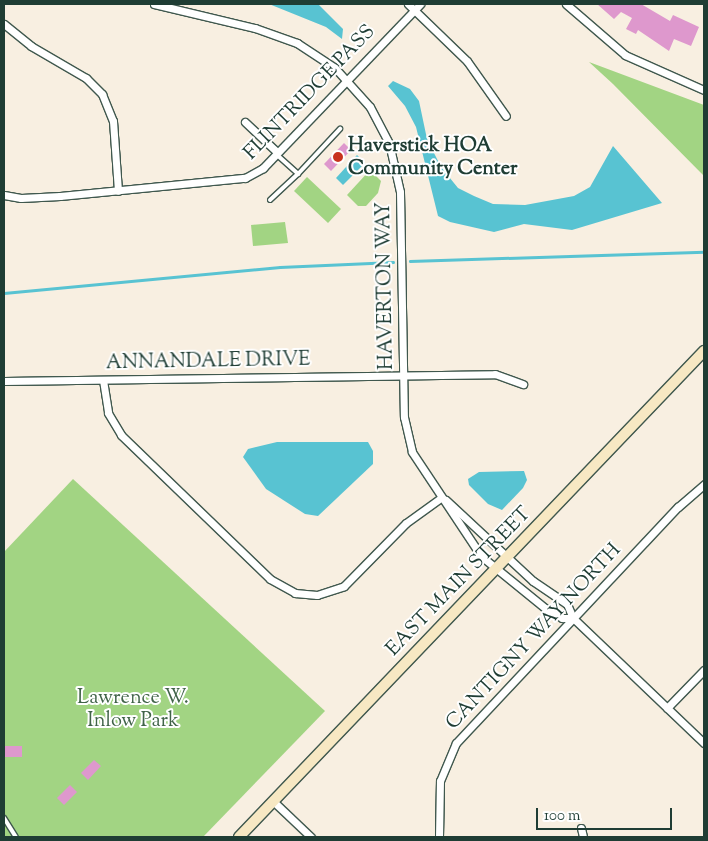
<!DOCTYPE html>
<style>
body{margin:0}
#map{position:relative;width:708px;height:841px;overflow:hidden;background:#f8efe1;font-family:"Sorts Mill Goudy",serif}
div>[style]{position:absolute}
.green>*{inset:0;background:#a2d483}
.water>*{inset:0;background:#58c3d2}
.stream>*{height:2.5px;margin:-1.25px;padding:0 1.25px;transform-origin:1.25px;border-radius:1.25px;background:#58c3d2}
.building>*{inset:0;background:#de98cd}
.roads{filter:drop-shadow(1px 0 #40584e) drop-shadow(-1px 0 #40584e) drop-shadow(0 1px #40584e) drop-shadow(0 -1px #40584e)}
.service>*{height:4px;margin:-2px;padding:0 2px;transform-origin:2px;border-radius:2px;background:#fff}
.minor>*{height:7px;margin:-3.5px;padding:0 3.5px;transform-origin:3.5px;border-radius:3.5px;background:#fff}
.secondary>*{height:10px;margin:-5px;padding:0 5px;transform-origin:5px;border-radius:5px;background:#f7e8c3}
.dots>*{width:14px;height:14px;translate:-50% -50%;box-sizing:border-box;border:2px solid #fff;border-radius:50%}
span{translate:-50% -50%;white-space:nowrap;text-align:center;line-height:1.15;-webkit-text-stroke:4px #fff;paint-order:stroke}
.street-label{font-size:20px;color:#1f3d34}
.poi-label{font-size:20px;color:#1f3d34;font-weight:700}
.left{translate:0 -50%;text-align:left}
.park-label{font-size:20px;color:#406348}
.frame{position:absolute;inset:0;border:5px solid #1f3d34;pointer-events:none}
.scale{position:absolute;left:536px;top:808px;width:136px;height:22px;box-sizing:border-box;border:2px solid #1f3d34;border-top:0;padding-left:6px;font-size:15px;line-height:18px;white-space:nowrap;color:#1f3d34;-webkit-text-stroke:4px #fff;paint-order:stroke}
</style>
<div id="map">
<div class="green">
<div style="clip-path:polygon(589px 62px,704px 105px,704px 176px,613px 84px)"></div>
<div style="clip-path:polygon(370px 170px,381px 181px,378px 193px,366px 206px,358px 206px,347px 195px)"></div>
<div style="clip-path:polygon(307px 177px,341px 209px,328px 223px,294px 191px)"></div>
<div style="clip-path:polygon(285px 222px,288px 243px,253px 246px,251px 225px)"></div>
<div style="clip-path:polygon(73px 479px,325px 711px,203px 837px,4px 837px,4px 552px)"></div>
</div>
<div class="water">
<div style="clip-path:polygon(269px 4px,318px 4px,343px 29px,342px 39px,326px 27px)"></div>
<div style="clip-path:polygon(393px 81px,410px 89px,419px 101px,427px 139px,441px 167px,458px 188px,474px 196px,493px 204px,525px 205px,574px 196px,590px 187px,613px 146px,662px 203px,572px 230px,524px 224px,494px 232px,450px 222px,438px 216px,416px 127px,405px 106px,388px 86px)"></div>
<div style="clip-path:polygon(357px 155px,365px 163px,343px 185px,336px 178px)"></div>
<div style="clip-path:polygon(277px 442px,368px 442px,373px 451px,373px 464px,318px 516px,305px 514px,266px 489px,243px 457px,248px 449px)"></div>
<div style="clip-path:polygon(524px 471px,527px 480px,523px 488px,502px 510px,488px 504px,469px 485px,468px 479px,479px 472px)"></div>
</div>
<div class="stream">
<div style="left:410px;top:261px;width:294px;rotate:-1.8deg"></div>
<div style="left:4px;top:293px;width:277px;rotate:-5.4deg"></div>
<div style="left:280px;top:267px;width:113px;rotate:-2.5deg"></div>
</div>
<div class="building">
<div style="clip-path:polygon(597px 4px,641px 4px,670px 21px,673px 15px,699px 27px,691px 46px,674px 39px,669px 51px,638px 30px,636px 34px,626px 29px,632px 18px,621px 12px,614px 19px)"></div>
<div style="clip-path:polygon(344px 143px,351px 150px,331px 171px,324px 164px)"></div>
<div style="clip-path:polygon(4px 746px,22px 746px,22px 757px,4px 757px)"></div>
<div style="clip-path:polygon(94px 760px,101px 766px,88px 780px,81px 773px)"></div>
<div style="clip-path:polygon(70px 785px,77px 792px,64px 805px,57px 798px)"></div>
</div>
<div class="roads">
<div class="service">
<div style="left:276px;top:154px;width:30px;rotate:42deg"></div>
<div style="left:298px;top:174px;width:62px;rotate:-47deg"></div>
<div style="left:270px;top:200px;width:38px;rotate:-43deg"></div>
<div style="left:4px;top:818px;width:22px;rotate:58deg"></div>
</div>
<div class="minor">
<div style="left:154px;top:4px;width:104px;rotate:13.4deg"></div>
<div style="left:255px;top:28px;width:45px;rotate:19.7deg"></div>
<div style="left:297px;top:43px;width:45px;rotate:33.3deg"></div>
<div style="left:335px;top:68px;width:52px;rotate:48.1deg"></div>
<div style="left:370px;top:107px;width:41px;rotate:62.2deg"></div>
<div style="left:389px;top:143px;width:50px;rotate:77.3deg"></div>
<div style="left:400px;top:192px;width:225px;rotate:89deg"></div>
<div style="left:404px;top:417px;width:36px;rotate:77deg"></div>
<div style="left:412px;top:452px;width:125px;rotate:56.4deg"></div>
<div style="left:481px;top:556px;width:82px;rotate:39.1deg"></div>
<div style="left:545px;top:608px;width:20px;rotate:30deg"></div>
<div style="left:562px;top:618px;width:11px"></div>
<div style="left:408px;top:4px;width:82px;rotate:44deg"></div>
<div style="left:467px;top:61px;width:67px;rotate:54.7deg"></div>
<div style="left:566px;top:4px;width:78px;rotate:40.8deg"></div>
<div style="left:625px;top:55px;width:86px;rotate:23.9deg"></div>
<div style="left:4px;top:24px;width:35px;rotate:39deg"></div>
<div style="left:31px;top:46px;width:64px;rotate:30.2deg"></div>
<div style="left:86px;top:78px;width:23px;rotate:45deg"></div>
<div style="left:102px;top:94px;width:29px;rotate:68deg"></div>
<div style="left:113px;top:121px;width:70px;rotate:85.9deg"></div>
<div style="left:245px;top:122px;width:44px;rotate:43.2deg"></div>
<div style="left:4px;top:195px;width:17px;rotate:10deg"></div>
<div style="left:21px;top:198px;width:39px;rotate:-3deg"></div>
<div style="left:60px;top:196px;width:186px;rotate:-5.6deg"></div>
<div style="left:245px;top:178px;width:21px;rotate:-29deg"></div>
<div style="left:263px;top:168px;width:227px;rotate:-46.2deg"></div>
<div style="left:103px;top:380px;width:33px;rotate:81deg"></div>
<div style="left:108px;top:413px;width:26px;rotate:59deg"></div>
<div style="left:121px;top:435px;width:207px;rotate:44deg"></div>
<div style="left:270px;top:579px;width:29px;rotate:29deg"></div>
<div style="left:295px;top:593px;width:22px;rotate:5deg"></div>
<div style="left:317px;top:595px;width:28px;rotate:-18deg"></div>
<div style="left:344px;top:586px;width:88px;rotate:-45.5deg"></div>
<div style="left:406px;top:523px;width:44px;rotate:-35.8deg"></div>
<div style="left:4px;top:381px;width:491px;rotate:-0.8deg"></div>
<div style="left:495px;top:374px;width:30px;rotate:20deg"></div>
<div style="left:446px;top:500px;width:119px;rotate:43deg"></div>
<div style="left:533px;top:581px;width:41px;rotate:34.1deg"></div>
<div style="left:567px;top:604px;width:15px;rotate:67deg"></div>
<div style="left:573px;top:618px;width:181px;rotate:43.7deg"></div>
<div style="left:667px;top:708px;width:53px;rotate:-45.8deg"></div>
<div style="left:273px;top:801px;width:52px;rotate:43.5deg"></div>
<div style="left:581px;top:828px;width:9px;rotate:77deg"></div>
<div style="left:439px;top:837px;width:56px;rotate:-89deg"></div>
<div style="left:440px;top:781px;width:41px;rotate:-67.2deg"></div>
<div style="left:456px;top:743px;width:324px;rotate:-46.8deg"></div>
<div style="left:678px;top:507px;width:35px;rotate:-41deg"></div>
</div>
<div class="secondary">
<div style="left:239px;top:837px;width:673px;rotate:-46.27deg"></div>
</div>
</div>
<div class="dots">
<div style="left:338px;top:157px;background:#c8321e"></div>
</div>
<div class="street-label">
<span style="left:310px;top:93px;rotate:-46deg">FLINTRIDGE PASS</span>
<span style="left:386px;top:286px;rotate:-91deg">HAVERTON WAY</span>
<span style="left:208px;top:362px;rotate:-1deg">ANNANDALE DRIVE</span>
<span style="left:459px;top:582px;rotate:-46deg">EAST MAIN STREET</span>
<span style="left:534px;top:637px;rotate:-47deg">CANTIGNY WAY NORTH</span>
</div>
<div class="poi-label">
<span class="left" style="left:348px;top:158px">Haverstick HOA<br>Community Center</span>
</div>
<div class="park-label">
<span style="left:133px;top:710px">Lawrence W.<br>Inlow Park</span>
</div>
<div class="frame"></div>
<div class="scale">100 m</div>
</div>
